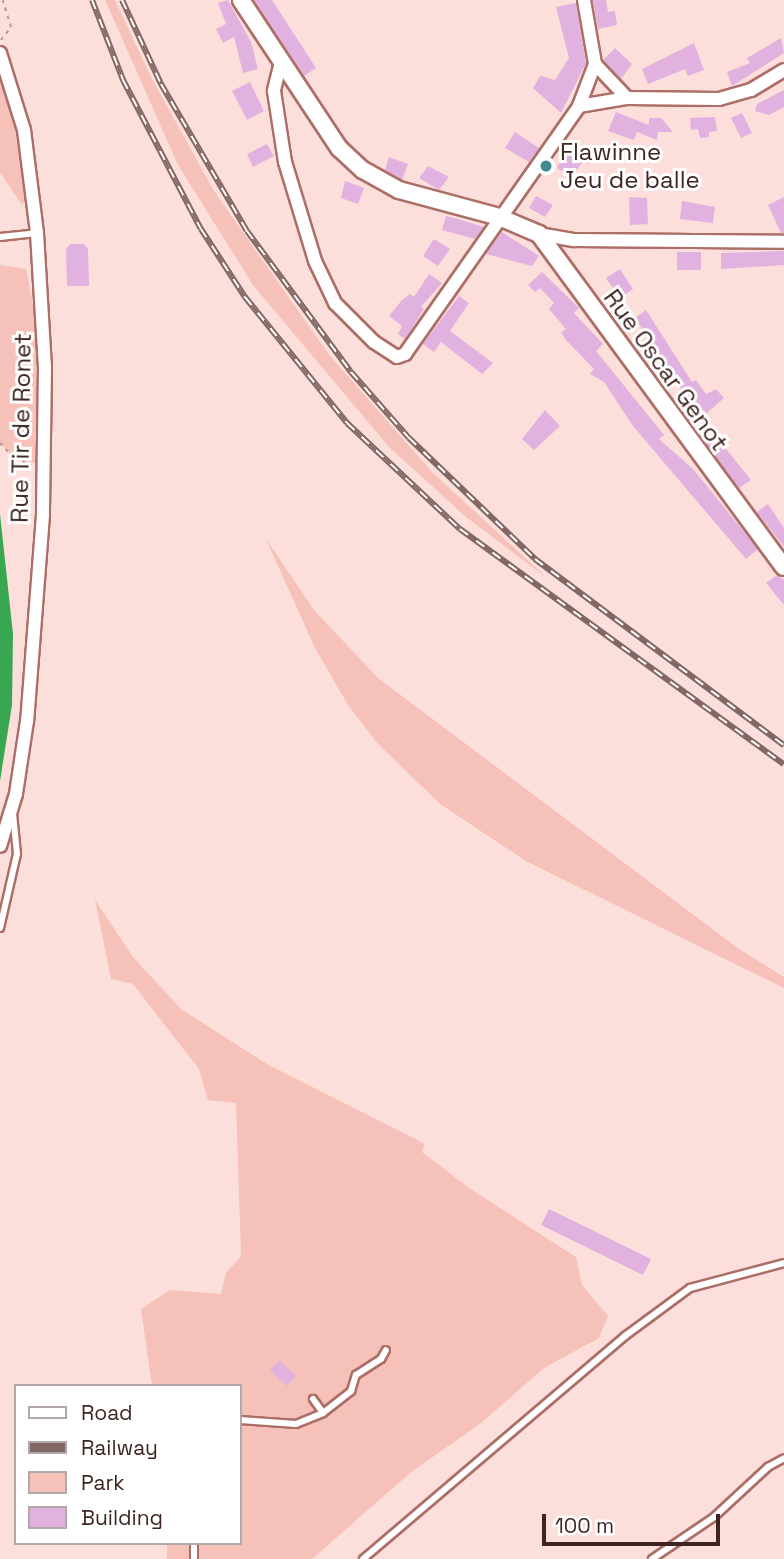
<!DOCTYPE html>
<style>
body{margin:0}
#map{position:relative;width:784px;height:1559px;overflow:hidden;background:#fcdfdb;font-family:"Space Grotesk",sans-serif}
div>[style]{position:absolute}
.green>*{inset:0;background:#f6c1b9}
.water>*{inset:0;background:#39a751}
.building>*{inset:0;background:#e1b2df}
.path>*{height:2px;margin-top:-1px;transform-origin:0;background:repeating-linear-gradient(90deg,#b39794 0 3.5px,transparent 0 8.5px)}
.roads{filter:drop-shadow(2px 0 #ac6e66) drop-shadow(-2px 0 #ac6e66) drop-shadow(0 2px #ac6e66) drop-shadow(0 -2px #ac6e66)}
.lane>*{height:6px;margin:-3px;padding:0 3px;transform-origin:3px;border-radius:3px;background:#fff}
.street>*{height:12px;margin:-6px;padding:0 6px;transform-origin:6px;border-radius:6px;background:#fff}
.secondary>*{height:16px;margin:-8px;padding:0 8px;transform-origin:8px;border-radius:8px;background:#fff}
.rail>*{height:6px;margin-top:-3px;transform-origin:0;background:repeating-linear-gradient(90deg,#fff 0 10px,#826764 0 20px);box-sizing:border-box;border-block:2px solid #826764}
.dots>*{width:19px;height:19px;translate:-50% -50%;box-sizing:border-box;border:4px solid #fff;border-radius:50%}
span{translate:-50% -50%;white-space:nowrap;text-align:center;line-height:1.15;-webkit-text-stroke:6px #fff;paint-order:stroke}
.poi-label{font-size:24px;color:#3f2522}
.left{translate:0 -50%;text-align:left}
.street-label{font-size:24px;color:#3f2522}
.legend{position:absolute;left:14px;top:1384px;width:228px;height:161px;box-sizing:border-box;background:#fff;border:2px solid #b2a8a7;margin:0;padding:9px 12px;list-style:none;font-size:21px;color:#3f2522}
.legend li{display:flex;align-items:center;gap:14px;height:35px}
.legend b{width:35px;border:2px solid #b2a8a7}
.scale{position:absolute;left:542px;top:1514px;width:178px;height:32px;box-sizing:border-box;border:4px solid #3f2522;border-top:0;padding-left:9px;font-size:21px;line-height:24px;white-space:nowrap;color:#3f2522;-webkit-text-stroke:5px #fff;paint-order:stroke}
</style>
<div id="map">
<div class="green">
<div style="clip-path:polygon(105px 0,115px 0,151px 77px,214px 191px,330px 356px,433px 473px,547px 578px,466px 517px,389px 447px,253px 285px,178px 165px)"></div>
<div style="clip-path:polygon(0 53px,33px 192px,22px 205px,0 172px)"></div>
<div style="clip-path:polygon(0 265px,26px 269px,45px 367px,45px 466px,14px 458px,0 443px)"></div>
<div style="clip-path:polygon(266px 539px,314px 610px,378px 678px,739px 949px,784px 977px,784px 988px,526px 861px,440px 804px,378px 744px,348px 705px,315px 648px)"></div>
<div style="clip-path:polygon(95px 900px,133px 957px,181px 1009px,267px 1064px,425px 1144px,422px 1152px,469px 1188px,576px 1257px,582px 1285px,608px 1316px,599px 1338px,544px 1368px,481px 1423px,410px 1473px,312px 1559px,167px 1559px,167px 1543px,240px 1543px,240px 1386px,152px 1386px,141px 1309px,170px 1290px,221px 1294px,226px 1273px,241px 1256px,236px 1103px,208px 1100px,199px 1069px,133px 984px,111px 979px)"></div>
</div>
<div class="water">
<div style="clip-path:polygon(0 514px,13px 634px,12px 705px,0 781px)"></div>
</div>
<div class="building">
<div style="clip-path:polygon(228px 0,251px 42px,258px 69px,243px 73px,234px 37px,223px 43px,216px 29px,226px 24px,218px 3px)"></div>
<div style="clip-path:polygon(254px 0,272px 0,316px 68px,304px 76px)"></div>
<div style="clip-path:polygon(593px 0,606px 0,608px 12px,615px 11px,617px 25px,598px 29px)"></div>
<div style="clip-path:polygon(576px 3px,586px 63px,561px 113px,533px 88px,540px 76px,555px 80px,569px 58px,556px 7px)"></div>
<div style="clip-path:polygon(781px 38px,784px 53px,732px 86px,727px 72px,750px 63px,747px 58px)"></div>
<div style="clip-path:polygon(694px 43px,704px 70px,688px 76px,685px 69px,648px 84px,642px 69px)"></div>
<div style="clip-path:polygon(615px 48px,632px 64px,621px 79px,603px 60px)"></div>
<div style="clip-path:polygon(250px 82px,264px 111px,247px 120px,232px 91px)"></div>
<div style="clip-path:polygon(784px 90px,784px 107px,769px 115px,755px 111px,757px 104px)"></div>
<div style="clip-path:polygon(616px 112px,649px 125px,649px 118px,661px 118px,673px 132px,658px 132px,657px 140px,637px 132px,634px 140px,608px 131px)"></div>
<div style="clip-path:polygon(742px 113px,752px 133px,741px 138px,731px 118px)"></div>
<div style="clip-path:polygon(715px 117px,717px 131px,709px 132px,709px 137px,700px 138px,698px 129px,691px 130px,690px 118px)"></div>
<div style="clip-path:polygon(515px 132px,539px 148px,529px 162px,505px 148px)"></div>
<div style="clip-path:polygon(570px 140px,594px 155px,588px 164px,583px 161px,572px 177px,557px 168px)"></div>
<div style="clip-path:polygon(267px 144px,274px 156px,253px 167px,247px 154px)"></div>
<div style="clip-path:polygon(389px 157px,408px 164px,402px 180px,385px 170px)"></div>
<div style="clip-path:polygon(428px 166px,449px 177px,439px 190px,419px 178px)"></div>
<div style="clip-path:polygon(345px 181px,364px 188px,358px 204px,341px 198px)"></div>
<div style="clip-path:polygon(536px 196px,553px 205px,545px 217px,529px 208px)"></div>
<div style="clip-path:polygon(629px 197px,647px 198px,648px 224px,630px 225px)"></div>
<div style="clip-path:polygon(784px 197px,784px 233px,781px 233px,768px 205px)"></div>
<div style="clip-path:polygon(682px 201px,715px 207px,713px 223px,680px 219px)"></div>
<div style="clip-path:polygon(446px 216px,458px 219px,484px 227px,475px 239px,442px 230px)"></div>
<div style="clip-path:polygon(502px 232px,539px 256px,532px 266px,486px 254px)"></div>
<div style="clip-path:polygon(434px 239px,450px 249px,438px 266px,423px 256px)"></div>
<div style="clip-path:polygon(70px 244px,84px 244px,88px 249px,89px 286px,67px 286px,66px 250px)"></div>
<div style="clip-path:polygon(784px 251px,784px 265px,721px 269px,721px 253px)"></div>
<div style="clip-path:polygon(677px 252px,701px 252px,701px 270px,677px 270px)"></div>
<div style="clip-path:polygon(620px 269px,633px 289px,620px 298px,606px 278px)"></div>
<div style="clip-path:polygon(542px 272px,579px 308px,574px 313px,603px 344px,596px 351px,664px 435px,659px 439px,693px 469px,758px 549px,746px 559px,633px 426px,604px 382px,590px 374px,594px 369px,565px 339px,561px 332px,566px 329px,549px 309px,554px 303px,540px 288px,535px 292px,528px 285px)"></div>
<div style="clip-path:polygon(429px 274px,442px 283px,421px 307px,424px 309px,405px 339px,398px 334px,402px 326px,389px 316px,402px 300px,410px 294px,414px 297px)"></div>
<div style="clip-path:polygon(459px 296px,469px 303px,450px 331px,493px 363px,482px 374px,441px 342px,434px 352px,423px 344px)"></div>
<div style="clip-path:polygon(646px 310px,692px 382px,696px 380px,706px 394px,716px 389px,724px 398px,700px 419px,635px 318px)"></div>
<div style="clip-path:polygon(545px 410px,560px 426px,534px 450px,522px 439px)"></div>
<div style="clip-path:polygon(714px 434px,751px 480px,739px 488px,704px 441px)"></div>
<div style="clip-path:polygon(768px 504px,784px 528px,784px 547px,757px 512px)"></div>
<div style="clip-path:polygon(777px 575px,784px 580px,784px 605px,766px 583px)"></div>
<div style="clip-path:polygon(549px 1209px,651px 1259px,643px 1275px,541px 1225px)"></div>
<div style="clip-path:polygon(279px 1360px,296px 1376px,287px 1386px,270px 1370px)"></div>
</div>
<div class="path">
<div style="left:1px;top:40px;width:16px;rotate:-52deg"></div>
<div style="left:11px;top:27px;width:28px;rotate:-107deg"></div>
<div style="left:0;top:443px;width:21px;rotate:47deg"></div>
<div style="left:14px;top:458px;width:19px;rotate:21deg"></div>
</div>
<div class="roads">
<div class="lane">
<div style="left:0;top:237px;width:37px;rotate:-6deg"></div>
<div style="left:0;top:928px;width:76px;rotate:-77.1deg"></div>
<div style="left:17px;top:854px;width:41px;rotate:-95.6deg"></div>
<div style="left:313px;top:1399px;width:17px;rotate:54deg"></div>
<div style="left:240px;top:1420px;width:56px;rotate:4.1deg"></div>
<div style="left:296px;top:1424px;width:29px;rotate:-22deg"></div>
<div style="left:323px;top:1413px;width:36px;rotate:-38deg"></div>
<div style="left:351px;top:1391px;width:17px;rotate:-73deg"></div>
<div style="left:356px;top:1375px;width:30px;rotate:-33deg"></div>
<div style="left:381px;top:1359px;width:10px;rotate:-61deg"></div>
<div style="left:194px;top:1543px;width:16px;rotate:90deg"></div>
<div style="left:363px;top:1559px;width:344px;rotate:-40.4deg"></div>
<div style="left:625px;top:1336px;width:81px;rotate:-36.4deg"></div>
<div style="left:690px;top:1288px;width:97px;rotate:-14.9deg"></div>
<div style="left:652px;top:1559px;width:75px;rotate:-34.1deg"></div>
<div style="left:714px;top:1517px;width:74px;rotate:-42.8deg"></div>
<div style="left:768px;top:1467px;width:18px;rotate:-29deg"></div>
</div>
<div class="street">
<div style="left:584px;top:0;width:65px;rotate:80.2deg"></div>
<div style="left:595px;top:64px;width:47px;rotate:46.7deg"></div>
<div style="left:0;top:53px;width:81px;rotate:72.7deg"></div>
<div style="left:24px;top:130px;width:104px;rotate:82.8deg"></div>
<div style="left:37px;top:233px;width:134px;rotate:86.6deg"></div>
<div style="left:45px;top:367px;width:148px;rotate:90.8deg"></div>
<div style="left:43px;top:515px;width:207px;rotate:94.4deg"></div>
<div style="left:27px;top:721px;width:74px;rotate:98.6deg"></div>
<div style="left:16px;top:794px;width:54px;rotate:107.1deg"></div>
<div style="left:281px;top:62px;width:30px;rotate:104deg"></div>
<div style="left:274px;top:91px;width:72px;rotate:81.2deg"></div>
<div style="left:285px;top:162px;width:103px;rotate:73.1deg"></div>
<div style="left:315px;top:261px;width:47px;rotate:64.5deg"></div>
<div style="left:335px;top:303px;width:55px;rotate:45deg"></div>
<div style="left:374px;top:342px;width:27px;rotate:33deg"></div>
<div style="left:397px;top:357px;width:9px;rotate:-21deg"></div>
<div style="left:405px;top:354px;width:303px;rotate:-54.9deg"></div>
<div style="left:579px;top:106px;width:49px;rotate:-9.5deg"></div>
<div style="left:627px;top:98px;width:92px;rotate:0.6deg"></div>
<div style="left:719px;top:99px;width:33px;rotate:-16deg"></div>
<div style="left:751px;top:90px;width:39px;rotate:-31deg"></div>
<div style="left:579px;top:106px;width:45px;rotate:-69.1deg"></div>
<div style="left:539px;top:234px;width:36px;rotate:10deg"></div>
<div style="left:574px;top:240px;width:210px;rotate:0.5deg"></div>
</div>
<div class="secondary">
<div style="left:241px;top:0;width:178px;rotate:56.5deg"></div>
<div style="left:339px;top:148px;width:33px;rotate:43deg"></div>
<div style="left:363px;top:170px;width:41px;rotate:29.1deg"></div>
<div style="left:399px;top:190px;width:104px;rotate:15.1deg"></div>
<div style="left:499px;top:217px;width:43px;rotate:23deg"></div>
<div style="left:539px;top:234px;width:413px;rotate:53.7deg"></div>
</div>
</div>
<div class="rail">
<div style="left:92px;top:0;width:86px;rotate:68.8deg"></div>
<div style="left:123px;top:80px;width:168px;rotate:62.4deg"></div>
<div style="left:201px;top:229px;width:81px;rotate:57.1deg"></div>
<div style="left:245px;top:297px;width:162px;rotate:51deg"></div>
<div style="left:347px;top:423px;width:155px;rotate:43.2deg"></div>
<div style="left:460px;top:529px;width:400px;rotate:36deg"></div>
<div style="left:122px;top:0;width:93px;rotate:65.1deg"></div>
<div style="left:161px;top:84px;width:170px;rotate:59.7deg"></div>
<div style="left:247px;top:231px;width:175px;rotate:53.6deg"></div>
<div style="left:351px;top:372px;width:88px;rotate:48.7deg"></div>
<div style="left:409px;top:438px;width:175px;rotate:43.8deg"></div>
<div style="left:535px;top:559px;width:311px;rotate:36.8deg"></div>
</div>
<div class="dots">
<div style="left:546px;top:166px;background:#438a93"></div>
</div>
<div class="poi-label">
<span class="left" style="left:560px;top:166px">Flawinne<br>Jeu de balle</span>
</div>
<div class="street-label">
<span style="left:666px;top:370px;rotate:54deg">Rue Oscar Genot</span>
<span style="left:21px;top:428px;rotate:-89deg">Rue Tir de Ronet</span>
</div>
<ul class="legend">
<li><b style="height:9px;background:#fff"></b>Road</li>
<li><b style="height:9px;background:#826764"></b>Railway</li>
<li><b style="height:19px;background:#f6c1b9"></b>Park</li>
<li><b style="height:19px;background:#e1b2df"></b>Building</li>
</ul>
<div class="scale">100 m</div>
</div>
